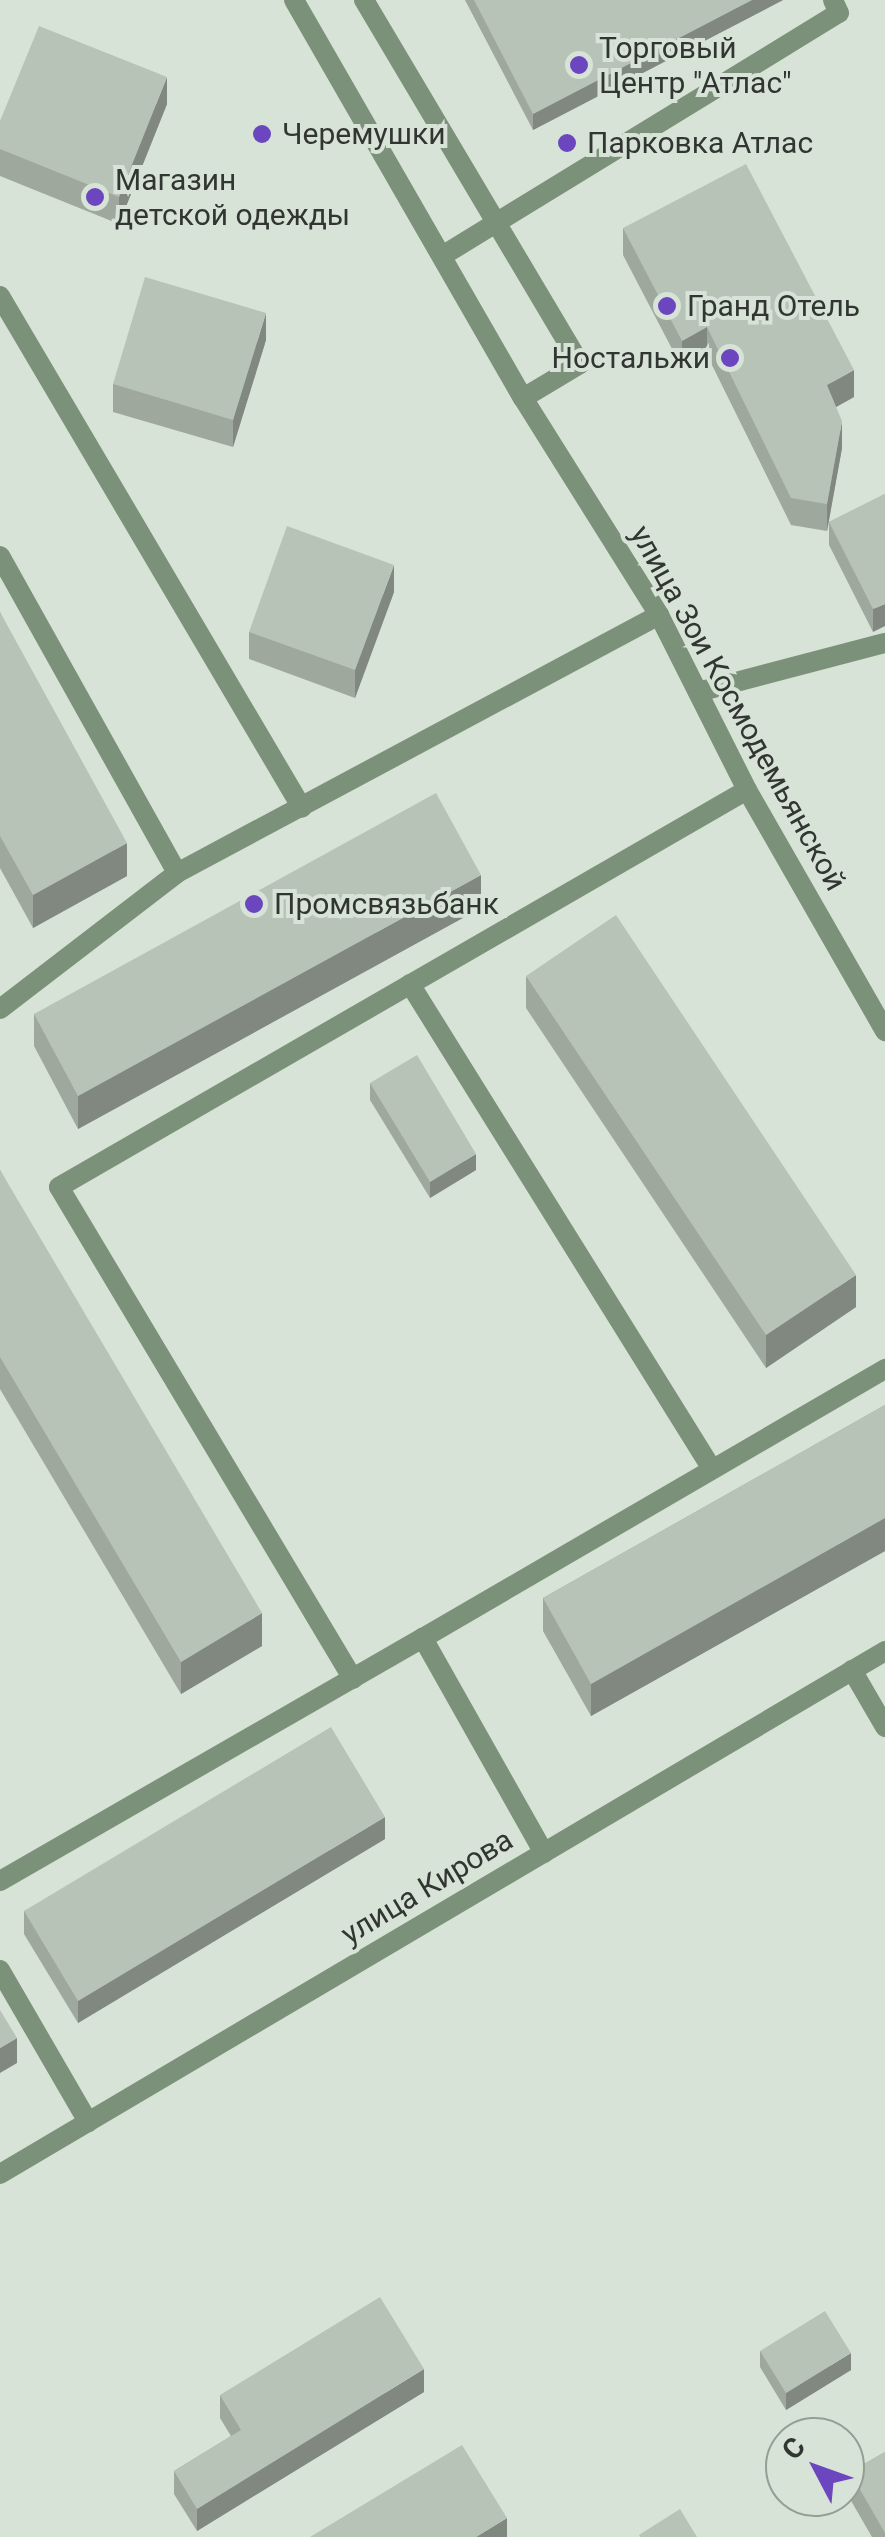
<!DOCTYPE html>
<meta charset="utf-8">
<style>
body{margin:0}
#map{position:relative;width:885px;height:2537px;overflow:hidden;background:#d7e3d6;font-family:Roboto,sans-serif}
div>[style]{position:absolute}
.lane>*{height:20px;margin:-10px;padding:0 10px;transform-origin:10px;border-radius:10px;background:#7c917a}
.street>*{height:20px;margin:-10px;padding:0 10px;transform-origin:10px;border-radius:10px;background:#7c917a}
.wall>*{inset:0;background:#9ea89d}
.shaded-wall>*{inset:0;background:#818880}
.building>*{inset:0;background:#b8c3b7}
.dots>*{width:28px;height:28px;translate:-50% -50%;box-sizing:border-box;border:5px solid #d7e3d6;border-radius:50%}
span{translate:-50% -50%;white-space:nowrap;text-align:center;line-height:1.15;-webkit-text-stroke:8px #d7e3d6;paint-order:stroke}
.poi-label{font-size:30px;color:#323632}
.left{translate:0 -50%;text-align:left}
.right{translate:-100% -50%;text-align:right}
.street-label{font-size:30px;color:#323632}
.north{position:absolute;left:765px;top:2417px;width:100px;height:100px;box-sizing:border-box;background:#d7e3d6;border:2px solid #959e94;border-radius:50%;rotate:311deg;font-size:28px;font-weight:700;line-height:40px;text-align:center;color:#323632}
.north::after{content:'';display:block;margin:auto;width:35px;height:45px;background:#6b46bf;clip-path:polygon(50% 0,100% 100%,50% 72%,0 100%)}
</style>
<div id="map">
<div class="lane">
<div style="left:364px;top:0;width:423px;rotate:59.3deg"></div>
<div style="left:580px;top:364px;width:66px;rotate:149.2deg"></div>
<div style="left:442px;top:256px;width:465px;rotate:-31.5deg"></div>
<div style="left:839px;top:13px;width:14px;rotate:-115deg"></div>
<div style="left:698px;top:692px;width:193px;rotate:-14.7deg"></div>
<div style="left:410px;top:984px;width:571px;rotate:58.09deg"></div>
<div style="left:852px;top:1670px;width:66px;rotate:59.9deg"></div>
</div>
<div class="street">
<div style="left:294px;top:0;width:459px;rotate:60.1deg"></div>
<div style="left:523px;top:398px;width:256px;rotate:57.9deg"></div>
<div style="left:659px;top:615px;width:196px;rotate:63.3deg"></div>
<div style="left:747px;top:790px;width:278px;rotate:60.2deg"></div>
<div style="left:0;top:296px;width:594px;rotate:59.47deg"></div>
<div style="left:0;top:556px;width:363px;rotate:60.8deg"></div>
<div style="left:177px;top:873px;width:547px;rotate:-28.16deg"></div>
<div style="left:0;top:1009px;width:223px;rotate:-37.5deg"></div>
<div style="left:353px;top:1679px;width:573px;rotate:-120.86deg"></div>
<div style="left:59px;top:1187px;width:794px;rotate:-29.99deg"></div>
<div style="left:544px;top:1853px;width:247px;rotate:-119.4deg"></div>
<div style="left:423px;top:1638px;width:535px;rotate:-30.21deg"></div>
<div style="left:0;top:1881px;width:488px;rotate:-29.9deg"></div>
<div style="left:0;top:1970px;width:176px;rotate:59.9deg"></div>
<div style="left:0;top:2174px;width:1028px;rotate:-30.58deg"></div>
</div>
<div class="wall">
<div style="clip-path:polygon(465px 0,783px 0,533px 130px)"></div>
<div style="clip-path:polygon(167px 104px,119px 224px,0 176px,0 121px)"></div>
<div style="clip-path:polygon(623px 228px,854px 397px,836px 407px,842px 448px,827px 531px,791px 525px,707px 355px,682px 368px,623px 255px)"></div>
<div style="clip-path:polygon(266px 340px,233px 447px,113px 412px,113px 384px)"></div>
<div style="clip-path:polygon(885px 494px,873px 632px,829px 545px,829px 522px)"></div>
<div style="clip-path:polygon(394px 592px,355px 698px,249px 659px,249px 632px)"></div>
<div style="clip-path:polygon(0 612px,127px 876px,33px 928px,0 868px)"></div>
<div style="clip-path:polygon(481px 908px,78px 1129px,34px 1046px,34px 1014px)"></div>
<div style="clip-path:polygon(526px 976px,856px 1307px,766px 1368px,526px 1008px)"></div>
<div style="clip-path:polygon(370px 1083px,476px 1170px,430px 1198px,370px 1100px)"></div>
<div style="clip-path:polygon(0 1170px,262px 1646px,181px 1694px,0 1389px)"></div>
<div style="clip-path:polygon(885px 1405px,885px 1551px,591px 1716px,543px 1631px,543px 1598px)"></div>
<div style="clip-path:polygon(385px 1839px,78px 2023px,24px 1934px,24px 1911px)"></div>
<div style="clip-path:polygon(760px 2351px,851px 2370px,786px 2410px,760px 2367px)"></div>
<div style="clip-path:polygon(424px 2392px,197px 2531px,174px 2494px,174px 2471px,231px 2436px,220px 2418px,220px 2395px)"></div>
<div style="clip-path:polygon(885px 2452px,885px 2537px,872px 2537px,850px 2499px,850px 2472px)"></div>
</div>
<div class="shaded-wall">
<div style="clip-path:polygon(752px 0,783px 0,533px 130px,533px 114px)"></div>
<div style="clip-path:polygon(167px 77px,167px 104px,119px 224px,119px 197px)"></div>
<div style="clip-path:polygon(266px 313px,266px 340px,233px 447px,233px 420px)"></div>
<div style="clip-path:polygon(707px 327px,707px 355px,682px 368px,682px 341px)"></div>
<div style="clip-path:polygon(854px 370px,854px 397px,827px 412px,827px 385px)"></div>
<div style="clip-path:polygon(842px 421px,842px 448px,827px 531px,827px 504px)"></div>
<div style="clip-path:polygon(394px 565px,394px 592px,355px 698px,355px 670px)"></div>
<div style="clip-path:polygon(885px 604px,885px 626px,873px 632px,873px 609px)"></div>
<div style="clip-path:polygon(127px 843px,127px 876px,33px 928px,33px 895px)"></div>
<div style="clip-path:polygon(481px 875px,481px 908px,78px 1129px,78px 1096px)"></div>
<div style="clip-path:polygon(476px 1154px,476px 1170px,430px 1198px,430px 1182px)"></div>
<div style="clip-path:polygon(856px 1275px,856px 1307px,766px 1368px,766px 1335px)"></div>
<div style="clip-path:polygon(885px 1518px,885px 1551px,591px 1716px,591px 1684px)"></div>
<div style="clip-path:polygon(262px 1613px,262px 1646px,181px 1694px,181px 1662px)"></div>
<div style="clip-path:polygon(385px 1817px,385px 1839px,78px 2023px,78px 2001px)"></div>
<div style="clip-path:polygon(17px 2038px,17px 2063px,0 2073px,0 2048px)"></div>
<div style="clip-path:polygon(851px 2353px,851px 2370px,786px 2410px,786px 2393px)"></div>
<div style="clip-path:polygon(424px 2369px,424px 2392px,197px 2531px,197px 2509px)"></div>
<div style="clip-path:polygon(507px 2518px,507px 2537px,476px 2537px)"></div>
</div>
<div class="building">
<div style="clip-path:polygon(474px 0,752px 0,533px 114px)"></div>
<div style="clip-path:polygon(39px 26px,167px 77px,119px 197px,0 149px,0 121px)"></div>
<div style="clip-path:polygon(746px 164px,854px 370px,827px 385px,842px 421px,827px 504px,791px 498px,707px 327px,682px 341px,623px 228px)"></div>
<div style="clip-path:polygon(145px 277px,266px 313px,233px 420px,113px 384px)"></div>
<div style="clip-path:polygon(885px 494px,885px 604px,873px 609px,829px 522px)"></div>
<div style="clip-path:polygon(287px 526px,394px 565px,355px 670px,249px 632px)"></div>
<div style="clip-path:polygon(0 612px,127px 843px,33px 895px,0 836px)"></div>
<div style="clip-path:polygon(436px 793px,481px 875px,78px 1096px,34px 1014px)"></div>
<div style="clip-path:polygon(616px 915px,856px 1275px,766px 1335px,526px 976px)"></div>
<div style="clip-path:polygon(417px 1055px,476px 1154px,430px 1182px,370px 1083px)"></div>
<div style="clip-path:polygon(0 1170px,262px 1613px,181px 1662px,0 1357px)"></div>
<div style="clip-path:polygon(885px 1405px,885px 1518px,591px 1684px,543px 1598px)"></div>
<div style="clip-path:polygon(331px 1727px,385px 1817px,78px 2001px,24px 1911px)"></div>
<div style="clip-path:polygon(0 2010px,17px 2038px,0 2048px)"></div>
<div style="clip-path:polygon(380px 2297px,424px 2369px,197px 2509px,174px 2471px,241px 2430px,220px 2395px)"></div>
<div style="clip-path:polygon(825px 2311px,851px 2353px,786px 2393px,760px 2351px)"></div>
<div style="clip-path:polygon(462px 2445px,507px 2518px,476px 2537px,310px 2537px)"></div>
<div style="clip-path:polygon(885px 2452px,885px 2533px,850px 2472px)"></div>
<div style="clip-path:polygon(680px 2509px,697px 2537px,640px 2537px,639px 2535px)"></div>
</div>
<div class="dots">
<div style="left:579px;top:65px;background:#6b46bf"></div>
<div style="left:262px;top:134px;background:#6b46bf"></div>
<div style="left:567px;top:143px;background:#6b46bf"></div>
<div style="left:95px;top:197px;background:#6b46bf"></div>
<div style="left:667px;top:306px;background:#6b46bf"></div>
<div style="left:730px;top:358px;background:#6b46bf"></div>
<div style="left:254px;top:904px;background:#6b46bf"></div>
</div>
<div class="poi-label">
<span class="left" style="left:599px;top:65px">Торговый<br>Центр "Атлас"</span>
<span class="left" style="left:282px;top:134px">Черемушки</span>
<span class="left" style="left:587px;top:143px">Парковка Атлас</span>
<span class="left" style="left:115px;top:197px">Магазин<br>детской одежды</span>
<span class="left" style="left:687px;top:306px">Гранд Отель</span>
<span class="right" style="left:710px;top:358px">Ностальжи</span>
<span class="left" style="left:274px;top:904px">Промсвязьбанк</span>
</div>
<div class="street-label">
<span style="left:738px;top:708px;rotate:61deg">улица Зои Космодемьянской</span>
<span style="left:427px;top:1887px;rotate:-31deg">улица Кирова</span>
</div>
<div class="north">С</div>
</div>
